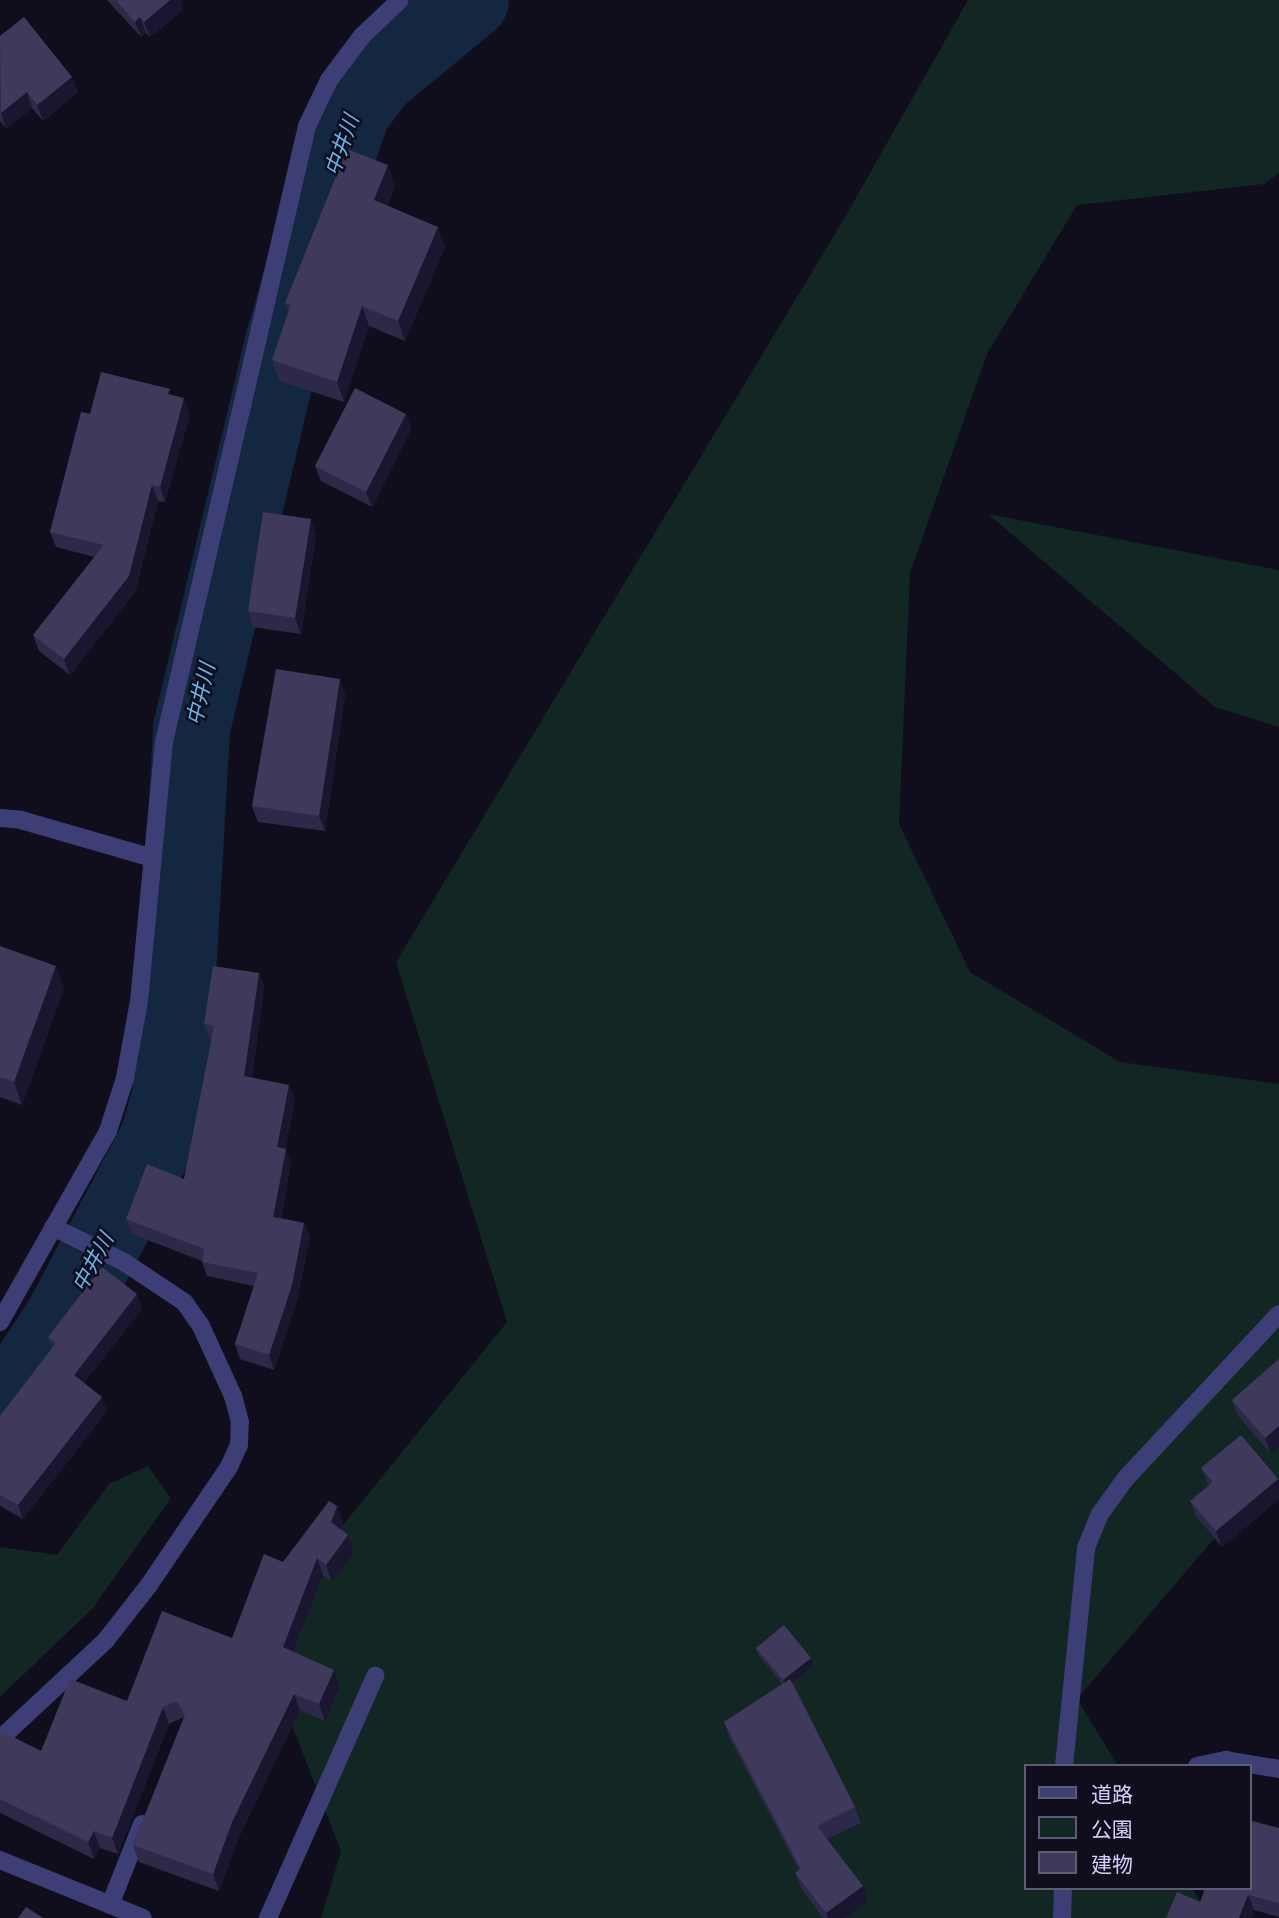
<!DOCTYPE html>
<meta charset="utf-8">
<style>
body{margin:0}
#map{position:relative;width:1279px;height:1918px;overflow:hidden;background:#100e1d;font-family:Lato,"Noto Sans JP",sans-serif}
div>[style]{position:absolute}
.green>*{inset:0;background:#122624}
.river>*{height:77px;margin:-38.5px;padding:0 38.5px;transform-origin:38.5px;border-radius:38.5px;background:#132741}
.street>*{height:18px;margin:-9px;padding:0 9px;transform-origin:9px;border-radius:9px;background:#3e3e76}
.wall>*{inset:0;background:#2d2948}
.shaded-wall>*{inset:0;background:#1a162f}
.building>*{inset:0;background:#3f3a5b}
span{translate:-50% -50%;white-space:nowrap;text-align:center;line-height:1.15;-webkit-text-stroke:5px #100e1d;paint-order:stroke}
.water-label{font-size:21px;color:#69b5ee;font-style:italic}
.legend{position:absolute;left:1024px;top:1764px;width:228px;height:126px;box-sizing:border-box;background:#100e1d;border:2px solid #5e5b75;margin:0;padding:9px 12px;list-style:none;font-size:21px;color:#d3cff9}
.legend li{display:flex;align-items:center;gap:14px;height:35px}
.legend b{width:35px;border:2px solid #5e5b75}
</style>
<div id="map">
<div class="green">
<div style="clip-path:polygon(968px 0,1279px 0,1279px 173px,1264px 184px,1077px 205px,987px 354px,910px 573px,899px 824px,970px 972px,1120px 1062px,1279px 1084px,1279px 1480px,1269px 1474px,1077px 1699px,1118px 1766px,1025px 1766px,1025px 1888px,1192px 1888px,1210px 1918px,321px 1918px,341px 1851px,256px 1633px,507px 1322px,396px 962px,844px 219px)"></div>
<div style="clip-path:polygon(988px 514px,1279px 570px,1279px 727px,1215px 707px)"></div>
<div style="clip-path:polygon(148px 1466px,171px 1498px,93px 1608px,0 1697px,0 1547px,57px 1555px,109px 1484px)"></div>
</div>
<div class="river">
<div style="left:0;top:1414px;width:113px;rotate:-56.9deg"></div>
<div style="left:62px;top:1319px;width:205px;rotate:-62.1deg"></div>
<div style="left:158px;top:1138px;width:45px;rotate:-74.4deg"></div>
<div style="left:170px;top:1095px;width:368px;rotate:-86.7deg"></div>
<div style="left:191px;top:728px;width:400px;rotate:-76.6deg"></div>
<div style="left:284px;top:339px;width:194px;rotate:-74.2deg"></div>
<div style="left:337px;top:152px;width:45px;rotate:-70.3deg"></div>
<div style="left:352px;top:110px;width:40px;rotate:-53deg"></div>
<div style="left:376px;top:78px;width:122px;rotate:-39.7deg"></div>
</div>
<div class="street">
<div style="left:0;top:818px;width:21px;rotate:5deg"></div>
<div style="left:21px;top:820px;width:137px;rotate:16.1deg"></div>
<div style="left:0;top:1322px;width:219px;rotate:-60.5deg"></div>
<div style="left:108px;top:1131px;width:56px;rotate:-72.2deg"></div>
<div style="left:125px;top:1078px;width:78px;rotate:-79.7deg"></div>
<div style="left:139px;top:1001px;width:260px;rotate:-84.5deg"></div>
<div style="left:164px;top:742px;width:632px;rotate:-76.93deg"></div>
<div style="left:307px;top:126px;width:51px;rotate:-64.4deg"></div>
<div style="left:329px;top:80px;width:55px;rotate:-53.1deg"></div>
<div style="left:362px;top:36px;width:52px;rotate:-43.5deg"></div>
<div style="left:0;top:1739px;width:145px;rotate:-43deg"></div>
<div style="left:106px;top:1640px;width:70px;rotate:-52deg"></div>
<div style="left:149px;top:1585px;width:143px;rotate:-55.9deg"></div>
<div style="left:229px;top:1467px;width:24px;rotate:-66deg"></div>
<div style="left:239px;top:1445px;width:23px;rotate:-88deg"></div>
<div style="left:240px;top:1422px;width:27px;rotate:-105deg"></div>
<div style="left:233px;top:1396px;width:77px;rotate:-114.6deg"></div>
<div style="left:201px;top:1326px;width:29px;rotate:-125deg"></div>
<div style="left:184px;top:1302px;width:72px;rotate:-146.3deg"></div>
<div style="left:124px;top:1262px;width:79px;rotate:-153.8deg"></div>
<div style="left:1064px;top:1766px;width:219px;rotate:-84.2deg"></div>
<div style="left:1086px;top:1548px;width:37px;rotate:-68deg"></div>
<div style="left:1100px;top:1514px;width:44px;rotate:-54.2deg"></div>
<div style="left:1126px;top:1478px;width:224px;rotate:-47deg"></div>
<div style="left:1197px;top:1766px;width:30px;rotate:-12deg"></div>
<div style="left:1226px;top:1760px;width:54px;rotate:9.6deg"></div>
<div style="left:0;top:1860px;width:154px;rotate:22.1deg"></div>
<div style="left:110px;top:1905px;width:87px;rotate:-68.4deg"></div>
<div style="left:268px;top:1918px;width:265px;rotate:-66.1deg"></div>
<div style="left:1062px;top:1918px;width:30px;rotate:-88deg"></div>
</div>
<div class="wall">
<div style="clip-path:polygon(107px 0,183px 0,180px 3px,183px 10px,150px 37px,146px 33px,141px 37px)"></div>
<div style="clip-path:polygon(0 36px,78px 92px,43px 121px,32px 108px,6px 128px,0 121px)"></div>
<div style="clip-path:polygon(395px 185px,387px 206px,445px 247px,405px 341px,369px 326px,344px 402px,279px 381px,272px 360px,288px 312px,285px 303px)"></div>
<div style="clip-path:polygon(172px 395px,190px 414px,165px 502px,158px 501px,135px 592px,70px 675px,39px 651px,33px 635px,94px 557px,56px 547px,50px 532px,90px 414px)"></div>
<div style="clip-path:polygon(406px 414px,411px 429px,372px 507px,321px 481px,315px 466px)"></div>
<div style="clip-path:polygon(316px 534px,301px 634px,253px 627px,248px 611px)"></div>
<div style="clip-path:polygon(345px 694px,325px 831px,258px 822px,252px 806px)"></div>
<div style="clip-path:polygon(0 946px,64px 988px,22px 1105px,0 1097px)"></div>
<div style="clip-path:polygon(259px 973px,264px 987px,252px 1077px,295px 1099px,285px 1149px,291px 1163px,281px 1218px,304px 1223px,310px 1237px,297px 1300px,274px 1370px,240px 1359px,235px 1344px,254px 1286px,207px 1276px,202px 1261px,132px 1234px,126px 1219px,184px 1179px,212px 1039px,210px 1039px,204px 1024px)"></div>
<div style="clip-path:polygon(137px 1294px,142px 1309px,84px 1383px,107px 1411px,23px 1519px,0 1506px,0 1416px,52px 1348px,48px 1337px)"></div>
<div style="clip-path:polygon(1279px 1359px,1279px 1447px,1271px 1454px,1238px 1416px,1232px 1400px)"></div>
<div style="clip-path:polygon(1201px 1468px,1278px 1479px,1279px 1499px,1222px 1547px,1196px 1516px,1190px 1501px,1209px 1486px)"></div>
<div style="clip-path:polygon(337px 1506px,343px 1522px,341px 1529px,348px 1535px,354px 1552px,332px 1582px,323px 1575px,294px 1652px,340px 1687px,325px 1721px,300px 1710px,238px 1839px,219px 1891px,139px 1862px,133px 1845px,184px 1717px,169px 1724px,118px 1854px,100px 1848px,94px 1859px,0 1813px,0 1733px,41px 1751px,232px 1638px,283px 1562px)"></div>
<div style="clip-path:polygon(756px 1648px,811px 1658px,814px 1666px,793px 1683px,855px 1807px,861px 1823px,827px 1839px,868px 1901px,845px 1918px,823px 1918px,801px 1888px,795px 1873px,799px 1870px,729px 1737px,724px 1722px,782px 1684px,759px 1656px)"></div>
<div style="clip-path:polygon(1279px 1828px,1279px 1917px,1254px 1910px,1200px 1902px)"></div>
</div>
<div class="shaded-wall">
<div style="clip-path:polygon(170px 0,183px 0,180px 3px,183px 10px,150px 37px,144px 22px)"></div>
<div style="clip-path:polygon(140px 17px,146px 33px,141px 37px,135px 22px)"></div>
<div style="clip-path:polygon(72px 77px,78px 92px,43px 121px,37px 105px)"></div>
<div style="clip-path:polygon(27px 92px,32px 108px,6px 128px,1px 113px)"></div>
<div style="clip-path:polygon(388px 165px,395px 185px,381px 220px,374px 200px)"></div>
<div style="clip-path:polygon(438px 227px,445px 247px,405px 341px,398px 321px)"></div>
<div style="clip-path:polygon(362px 306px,369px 326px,344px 402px,337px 382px)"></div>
<div style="clip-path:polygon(184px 398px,190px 414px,165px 502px,160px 487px)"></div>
<div style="clip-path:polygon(406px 414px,411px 429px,372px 507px,366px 492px)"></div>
<div style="clip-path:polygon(152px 485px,158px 501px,135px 592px,70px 675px,64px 659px)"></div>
<div style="clip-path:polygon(311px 519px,316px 534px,301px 634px,295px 618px)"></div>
<div style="clip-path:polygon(340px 679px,345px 694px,325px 831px,319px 816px)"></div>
<div style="clip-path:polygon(56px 966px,64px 988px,22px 1105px,14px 1082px)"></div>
<div style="clip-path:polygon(259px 973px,264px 987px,250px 1090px,244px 1076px)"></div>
<div style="clip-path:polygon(289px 1085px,295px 1099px,283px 1162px,277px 1147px)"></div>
<div style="clip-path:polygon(286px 1149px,291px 1163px,278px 1231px,273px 1217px)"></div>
<div style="clip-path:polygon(304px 1223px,310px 1237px,297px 1300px,274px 1370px,269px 1355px)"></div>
<div style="clip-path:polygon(137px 1294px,142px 1309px,79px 1390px,74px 1375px)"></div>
<div style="clip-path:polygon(102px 1397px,107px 1411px,23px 1519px,18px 1505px)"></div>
<div style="clip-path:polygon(1279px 1426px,1279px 1447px,1271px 1454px,1265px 1438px)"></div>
<div style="clip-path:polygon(1278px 1479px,1279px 1499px,1222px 1547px,1216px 1531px)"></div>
<div style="clip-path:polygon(337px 1506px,343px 1522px,337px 1539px,331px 1522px)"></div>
<div style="clip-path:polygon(348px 1535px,354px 1552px,332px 1582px,326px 1565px)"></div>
<div style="clip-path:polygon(317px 1558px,323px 1575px,289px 1664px,283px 1647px)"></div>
<div style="clip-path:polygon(811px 1658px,814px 1666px,786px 1688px,783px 1680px)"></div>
<div style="clip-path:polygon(334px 1670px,340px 1687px,325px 1721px,319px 1704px)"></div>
<div style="clip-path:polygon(294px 1694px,300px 1710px,238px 1839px,219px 1891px,213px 1874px,232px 1822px)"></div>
<div style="clip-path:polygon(163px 1707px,169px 1724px,118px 1854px,112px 1838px)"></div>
<div style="clip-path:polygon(94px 1831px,100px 1848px,94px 1859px,88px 1842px)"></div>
<div style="clip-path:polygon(863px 1886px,868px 1901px,845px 1918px,828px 1918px,826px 1913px)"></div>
<div style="clip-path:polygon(1248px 1895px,1254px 1910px,1251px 1918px,1239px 1918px)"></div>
</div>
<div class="building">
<div style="clip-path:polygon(116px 0,170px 0,144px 22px,140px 17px,135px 22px)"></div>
<div style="clip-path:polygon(24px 17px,72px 77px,37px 105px,27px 92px,1px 113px,0 36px)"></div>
<div style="clip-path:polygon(347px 149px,388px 165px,374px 200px,438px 227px,398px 321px,362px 306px,337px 382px,272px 360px,291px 305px,285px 303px)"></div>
<div style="clip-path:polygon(101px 372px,170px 389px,168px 394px,184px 398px,160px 487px,152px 485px,129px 576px,64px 659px,33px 635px,104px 545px,50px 532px,81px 412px,90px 414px)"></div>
<div style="clip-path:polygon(355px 388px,406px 414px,366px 492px,315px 466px)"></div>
<div style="clip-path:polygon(263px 512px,311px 519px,295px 618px,248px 611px)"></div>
<div style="clip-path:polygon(276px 669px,340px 679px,319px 816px,252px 806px)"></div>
<div style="clip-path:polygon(0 946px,56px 966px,14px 1082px,0 1077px)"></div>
<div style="clip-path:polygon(213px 966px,259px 973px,244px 1076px,289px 1085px,277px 1147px,286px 1149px,273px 1217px,304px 1223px,292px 1285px,269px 1355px,235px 1344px,258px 1273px,202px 1262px,204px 1249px,126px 1219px,147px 1164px,184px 1179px,214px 1026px,204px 1024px)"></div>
<div style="clip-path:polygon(102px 1267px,137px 1294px,74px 1375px,102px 1397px,18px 1505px,0 1495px,0 1416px,56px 1343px,48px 1337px)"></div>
<div style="clip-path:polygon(1279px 1359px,1279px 1426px,1265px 1438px,1232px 1400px)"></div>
<div style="clip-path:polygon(1241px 1435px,1278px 1479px,1216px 1531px,1190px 1501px,1213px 1482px,1201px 1468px)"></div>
<div style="clip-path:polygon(329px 1501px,337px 1506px,331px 1522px,348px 1535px,326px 1565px,317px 1558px,283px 1647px,334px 1670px,319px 1704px,294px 1694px,232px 1822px,213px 1874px,133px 1845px,185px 1715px,177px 1701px,163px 1707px,112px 1838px,94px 1831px,88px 1842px,0 1799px,0 1733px,1px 1731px,41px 1751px,70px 1679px,127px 1701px,162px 1611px,232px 1638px,264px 1554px,283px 1562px)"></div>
<div style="clip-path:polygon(784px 1625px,811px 1658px,783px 1680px,756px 1648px)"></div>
<div style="clip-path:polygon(790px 1679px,855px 1807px,817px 1826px,863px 1886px,826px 1913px,795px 1873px,801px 1869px,724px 1722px)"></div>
<div style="clip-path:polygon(1249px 1820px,1279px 1828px,1279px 1903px,1248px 1895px,1239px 1918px,1166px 1918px,1177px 1892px,1200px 1902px,1205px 1888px,1249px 1888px)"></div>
<div style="clip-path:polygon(26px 1907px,43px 1918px,18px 1918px)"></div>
</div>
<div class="water-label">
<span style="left:341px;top:145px;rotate:-71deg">中井川</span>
<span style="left:200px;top:694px;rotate:-77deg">中井川</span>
<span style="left:92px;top:1262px;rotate:-62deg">中井川</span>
</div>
<ul class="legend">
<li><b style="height:9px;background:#3e3e76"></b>道路</li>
<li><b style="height:19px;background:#122624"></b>公園</li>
<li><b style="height:19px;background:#3f3a5b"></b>建物</li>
</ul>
</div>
